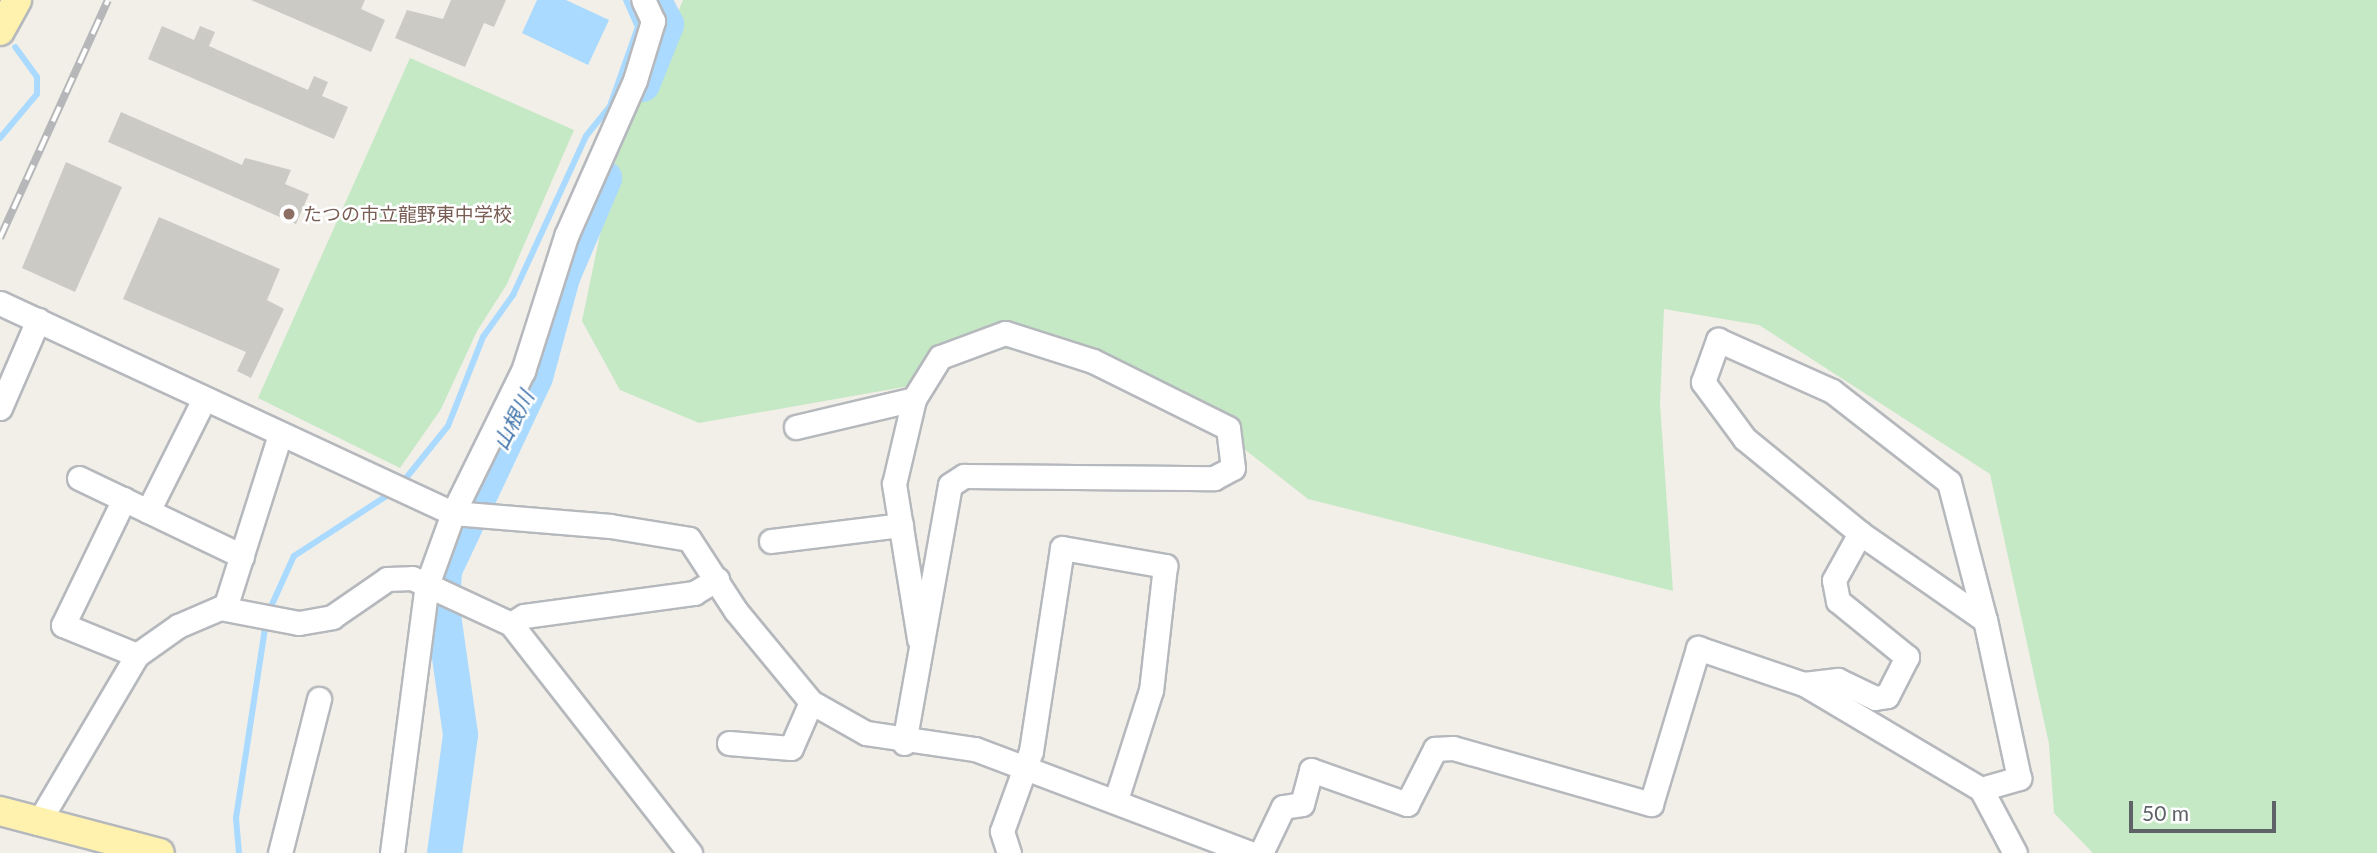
<!DOCTYPE html>
<meta charset="utf-8">
<style>
body{margin:0}
#map{position:relative;width:2377px;height:853px;overflow:hidden;background:#f1efe8;font-family:Lato,"Noto Sans JP",sans-serif}
div>[style]{position:absolute}
.green>*{inset:0;background:#c5e8c5}
.water>*{inset:0;background:#aadaff}
.stream>*{height:6px;margin:-3px;padding:0 3px;transform-origin:3px;border-radius:3px;background:#aadaff}
.river>*{height:35px;margin:-17.5px;padding:0 17.5px;transform-origin:17.5px;border-radius:17.5px;background:#aadaff}
.building>*{inset:0;background:#cccac5}
.roads{filter:drop-shadow(2px 0 #b5b8bc) drop-shadow(-2px 0 #b5b8bc) drop-shadow(0 2px #b5b8bc) drop-shadow(0 -2px #b5b8bc)}
.minor>*{height:23px;margin:-11.5px;padding:0 11.5px;transform-origin:11.5px;border-radius:11.5px;background:#fff}
.major>*{height:28px;margin:-14px;padding:0 14px;transform-origin:14px;border-radius:14px;background:#fff2af}
.rail>*{height:8px;margin-top:-4px;transform-origin:0;background:repeating-linear-gradient(90deg,#fff 0 16px,#b6b7b8 0 32px);box-sizing:border-box;border-block:2px solid #b6b7b8}
.dots>*{width:19px;height:19px;translate:-50% -50%;box-sizing:border-box;border:4px solid #fff;border-radius:50%}
span{translate:-50% -50%;white-space:nowrap;text-align:center;line-height:1.15;-webkit-text-stroke:5px #fff;paint-order:stroke}
.education-label{font-size:19px;color:#785e54}
.left{translate:0 -50%;text-align:left}
.water-label{font-size:21px;color:#4174aa;font-style:italic}
.scale{position:absolute;left:2129px;top:801px;width:147px;height:32px;box-sizing:border-box;border:4px solid #5f6368;border-top:0;padding-left:9px;font-size:21px;line-height:24px;white-space:nowrap;color:#5f6368;-webkit-text-stroke:5px #fff;paint-order:stroke}
</style>
<div id="map">
<div class="green">
<div style="clip-path:polygon(683px 0,2377px 0,2377px 853px,2093px 853px,2054px 813px,2049px 744px,1990px 474px,1759px 325px,1664px 309px,1660px 404px,1673px 591px,1308px 499px,1184px 402px,1091px 354px,984px 348px,915px 385px,699px 423px,620px 390px,582px 321px,615px 162px)"></div>
<div style="clip-path:polygon(410px 58px,574px 130px,507px 284px,477px 331px,441px 409px,400px 468px,258px 398px)"></div>
</div>
<div class="water">
<div style="clip-path:polygon(537px 0,566px 0,609px 20px,588px 65px,522px 33px)"></div>
</div>
<div class="stream">
<div style="left:0;top:138px;width:57px;rotate:-49.9deg"></div>
<div style="left:37px;top:94px;width:17px;rotate:-90deg"></div>
<div style="left:37px;top:77px;width:37px;rotate:-126deg"></div>
<div style="left:402px;top:483px;width:73px;rotate:-51.1deg"></div>
<div style="left:448px;top:426px;width:96px;rotate:-68.5deg"></div>
<div style="left:483px;top:337px;width:52px;rotate:-54.5deg"></div>
<div style="left:513px;top:295px;width:175px;rotate:-65.3deg"></div>
<div style="left:586px;top:136px;width:38px;rotate:-51deg"></div>
<div style="left:610px;top:106px;width:84px;rotate:-70.5deg"></div>
<div style="left:638px;top:27px;width:30px;rotate:-114deg"></div>
<div style="left:269px;top:611px;width:60px;rotate:-65.6deg"></div>
<div style="left:294px;top:556px;width:119px;rotate:-33deg"></div>
<div style="left:239px;top:853px;width:35px;rotate:-95deg"></div>
<div style="left:236px;top:818px;width:198px;rotate:-81.3deg"></div>
</div>
<div class="river">
<div style="left:642px;top:84px;width:65px;rotate:-68.2deg"></div>
<div style="left:666px;top:24px;width:27px;rotate:-117deg"></div>
<div style="left:444px;top:853px;width:120px;rotate:-82.3deg"></div>
<div style="left:460px;top:734px;width:128px;rotate:-98.1deg"></div>
<div style="left:442px;top:607px;width:37px;rotate:-87deg"></div>
<div style="left:444px;top:570px;width:213px;rotate:-64.8deg"></div>
<div style="left:535px;top:377px;width:104px;rotate:-74.9deg"></div>
<div style="left:562px;top:277px;width:108px;rotate:-67deg"></div>
</div>
<div class="building">
<div style="clip-path:polygon(251px 0,365px 0,361px 9px,385px 20px,371px 52px)"></div>
<div style="clip-path:polygon(451px 0,506px 0,494px 27px,484px 23px,465px 67px,395px 38px,407px 10px,443px 19px)"></div>
<div style="clip-path:polygon(162px 26px,194px 40px,200px 26px,215px 32px,209px 46px,308px 90px,314px 76px,328px 82px,322px 96px,348px 107px,334px 139px,148px 59px)"></div>
<div style="clip-path:polygon(121px 112px,242px 165px,245px 158px,291px 170px,285px 184px,309px 194px,296px 224px,108px 142px)"></div>
<div style="clip-path:polygon(66px 162px,122px 187px,75px 292px,22px 268px)"></div>
<div style="clip-path:polygon(159px 217px,280px 269px,267px 300px,284px 309px,251px 378px,237px 371px,246px 352px,123px 299px)"></div>
</div>
<div class="roads">
<div class="minor">
<div style="left:0;top:303px;width:499px;rotate:24.9deg"></div>
<div style="left:453px;top:513px;width:158px;rotate:4.7deg"></div>
<div style="left:610px;top:526px;width:80px;rotate:9.3deg"></div>
<div style="left:689px;top:539px;width:86px;rotate:56.9deg"></div>
<div style="left:736px;top:611px;width:118px;rotate:50.5deg"></div>
<div style="left:811px;top:702px;width:63px;rotate:29.4deg"></div>
<div style="left:866px;top:733px;width:110px;rotate:8.4deg"></div>
<div style="left:975px;top:749px;width:294px;rotate:20.7deg"></div>
<div style="left:0;top:408px;width:96px;rotate:-66.6deg"></div>
<div style="left:796px;top:427px;width:121px;rotate:-13.3deg"></div>
<div style="left:79px;top:478px;width:181px;rotate:25.6deg"></div>
<div style="left:124px;top:499px;width:140px;rotate:115.8deg"></div>
<div style="left:63px;top:625px;width:80px;rotate:22.1deg"></div>
<div style="left:148px;top:511px;width:125px;rotate:-63.4deg"></div>
<div style="left:771px;top:541px;width:131px;rotate:-7deg"></div>
<div style="left:225px;top:608px;width:182px;rotate:-72.4deg"></div>
<div style="left:511px;top:624px;width:15px;rotate:-32deg"></div>
<div style="left:524px;top:616px;width:172px;rotate:-7.7deg"></div>
<div style="left:694px;top:593px;width:27px;rotate:-31deg"></div>
<div style="left:1804px;top:684px;width:34px;rotate:-7deg"></div>
<div style="left:1838px;top:680px;width:41px;rotate:25.9deg"></div>
<div style="left:1875px;top:698px;width:12px;rotate:-9deg"></div>
<div style="left:1887px;top:696px;width:44px;rotate:-62.9deg"></div>
<div style="left:1907px;top:657px;width:89px;rotate:-140.9deg"></div>
<div style="left:1838px;top:601px;width:21px;rotate:-101deg"></div>
<div style="left:1834px;top:580px;width:54px;rotate:-61deg"></div>
<div style="left:1860px;top:533px;width:149px;rotate:-140.7deg"></div>
<div style="left:1745px;top:439px;width:71px;rotate:-126.4deg"></div>
<div style="left:1703px;top:382px;width:45px;rotate:-70.3deg"></div>
<div style="left:1718px;top:340px;width:125px;rotate:24.1deg"></div>
<div style="left:1832px;top:391px;width:148px;rotate:37.9deg"></div>
<div style="left:1949px;top:482px;width:143px;rotate:75.4deg"></div>
<div style="left:1985px;top:620px;width:152px;rotate:-145.2deg"></div>
<div style="left:729px;top:743px;width:62px;rotate:4.6deg"></div>
<div style="left:791px;top:748px;width:50px;rotate:-66.5deg"></div>
<div style="left:904px;top:743px;width:262px;rotate:-79.9deg"></div>
<div style="left:950px;top:485px;width:17px;rotate:-33deg"></div>
<div style="left:964px;top:476px;width:250px;rotate:0.5deg"></div>
<div style="left:1214px;top:478px;width:21px;rotate:-28deg"></div>
<div style="left:1233px;top:468px;width:40px;rotate:-97.1deg"></div>
<div style="left:1228px;top:428px;width:151px;rotate:-153.6deg"></div>
<div style="left:1093px;top:361px;width:92px;rotate:-162.3deg"></div>
<div style="left:1005px;top:333px;width:69px;rotate:159.7deg"></div>
<div style="left:940px;top:357px;width:49px;rotate:121.8deg"></div>
<div style="left:914px;top:399px;width:87px;rotate:103.2deg"></div>
<div style="left:894px;top:484px;width:157px;rotate:80.8deg"></div>
<div style="left:1981px;top:789px;width:40px;rotate:-16deg"></div>
<div style="left:2019px;top:778px;width:162px;rotate:-102.1deg"></div>
<div style="left:38px;top:823px;width:195px;rotate:-59.5deg"></div>
<div style="left:137px;top:655px;width:50px;rotate:-35.3deg"></div>
<div style="left:178px;top:626px;width:46px;rotate:-23.2deg"></div>
<div style="left:220px;top:608px;width:80px;rotate:10.8deg"></div>
<div style="left:299px;top:623px;width:34px;rotate:-10deg"></div>
<div style="left:332px;top:617px;width:67px;rotate:-34.6deg"></div>
<div style="left:387px;top:579px;width:25px;rotate:-2deg"></div>
<div style="left:412px;top:578px;width:109px;rotate:24.9deg"></div>
<div style="left:511px;top:624px;width:291px;rotate:52deg"></div>
<div style="left:280px;top:853px;width:159px;rotate:-75.8deg"></div>
<div style="left:392px;top:853px;width:270px;rotate:-82.6deg"></div>
<div style="left:427px;top:585px;width:77px;rotate:-70.1deg"></div>
<div style="left:453px;top:513px;width:158px;rotate:-63.8deg"></div>
<div style="left:523px;top:371px;width:142px;rotate:-72.3deg"></div>
<div style="left:566px;top:236px;width:171px;rotate:-66.1deg"></div>
<div style="left:635px;top:80px;width:62px;rotate:-73deg"></div>
<div style="left:653px;top:21px;width:23px;rotate:-115deg"></div>
<div style="left:1009px;top:853px;width:23px;rotate:-108deg"></div>
<div style="left:1002px;top:831px;width:85px;rotate:-70.1deg"></div>
<div style="left:1031px;top:751px;width:205px;rotate:-81.3deg"></div>
<div style="left:1062px;top:548px;width:105px;rotate:9.9deg"></div>
<div style="left:1165px;top:566px;width:125px;rotate:96.4deg"></div>
<div style="left:1151px;top:690px;width:115px;rotate:107.7deg"></div>
<div style="left:1261px;top:853px;width:51px;rotate:-64.4deg"></div>
<div style="left:1283px;top:807px;width:19px;rotate:-9deg"></div>
<div style="left:1302px;top:804px;width:35px;rotate:-75deg"></div>
<div style="left:1311px;top:770px;width:102px;rotate:19.5deg"></div>
<div style="left:1407px;top:804px;width:62px;rotate:-63deg"></div>
<div style="left:1435px;top:749px;width:18px;rotate:-3deg"></div>
<div style="left:1453px;top:748px;width:206px;rotate:15.8deg"></div>
<div style="left:1651px;top:804px;width:163px;rotate:-73.2deg"></div>
<div style="left:1698px;top:648px;width:112px;rotate:18.8deg"></div>
<div style="left:1804px;top:684px;width:206px;rotate:30.7deg"></div>
<div style="left:1981px;top:789px;width:72px;rotate:62deg"></div>
</div>
<div class="major">
<div style="left:0;top:31px;width:35px;rotate:-61deg"></div>
<div style="left:0;top:811px;width:165px;rotate:14.7deg"></div>
</div>
</div>
<div class="rail">
<div style="left:0;top:238px;width:261px;rotate:-65.6deg"></div>
</div>
<div class="dots">
<div style="left:289px;top:214px;background:#8d6e63"></div>
</div>
<div class="education-label">
<span class="left" style="left:303px;top:214px">たつの市立龍野東中学校</span>
</div>
<div class="water-label">
<span style="left:513px;top:420px;rotate:-63deg">山根川</span>
</div>
<div class="scale">50 m</div>
</div>
